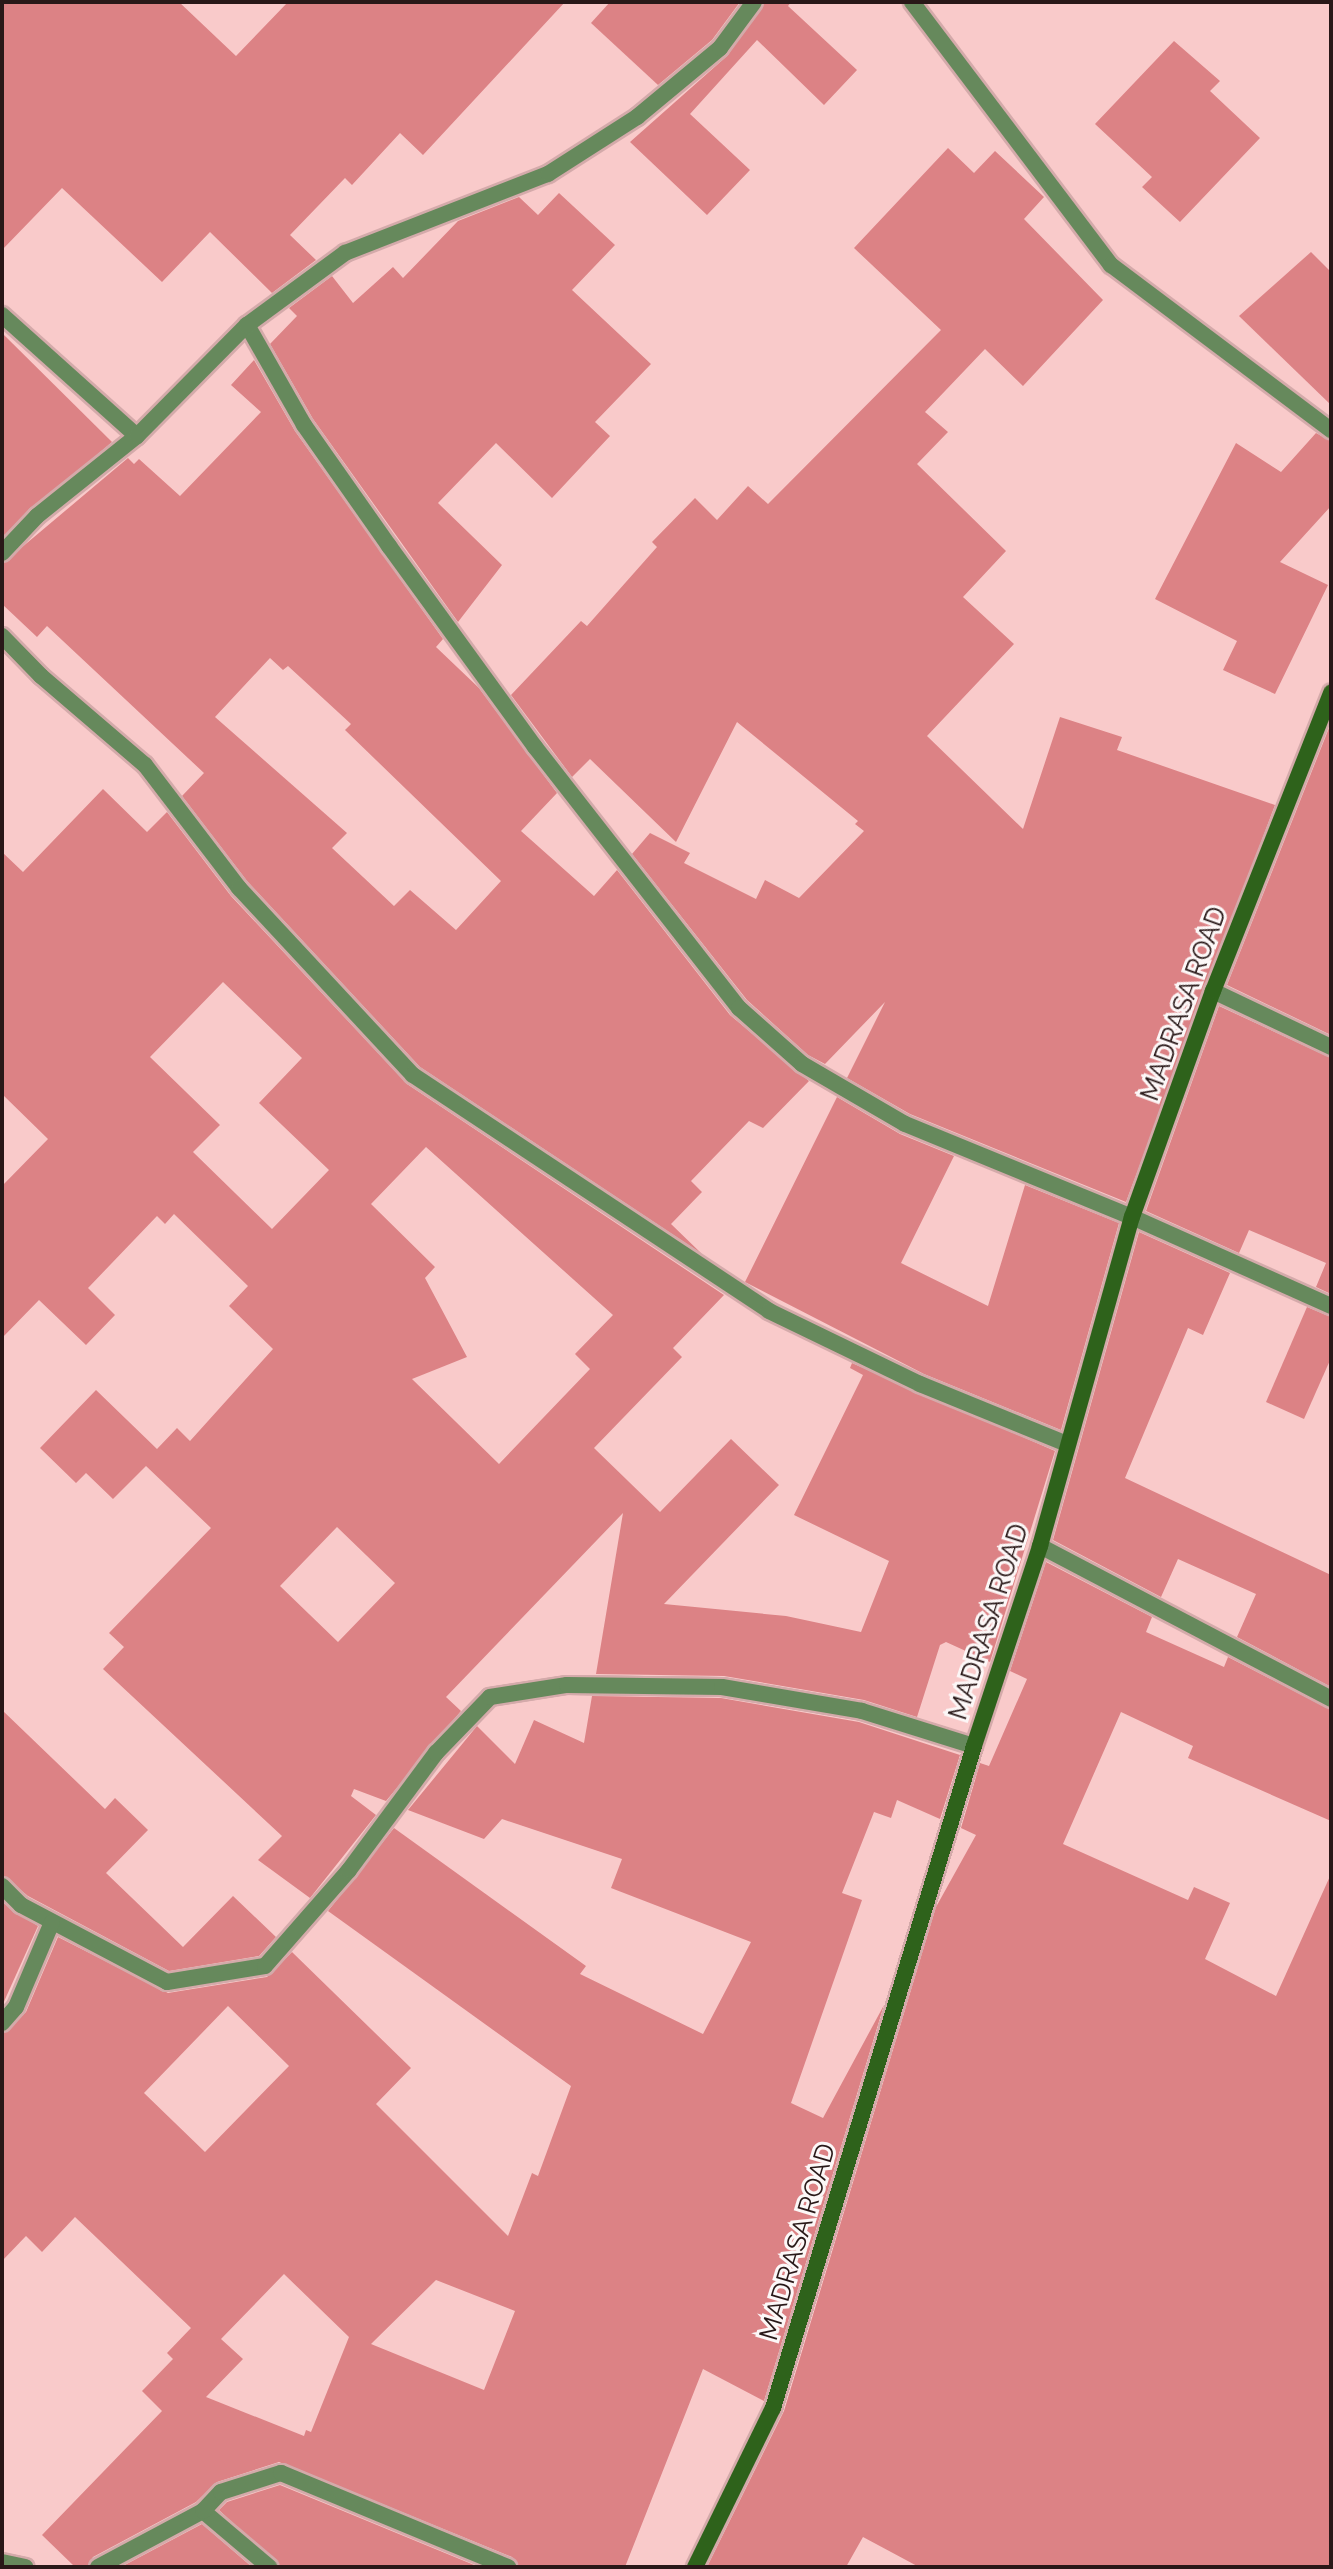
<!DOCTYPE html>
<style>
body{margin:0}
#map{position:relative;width:1333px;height:2569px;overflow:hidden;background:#f9caca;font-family:Raleway,sans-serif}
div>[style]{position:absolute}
.building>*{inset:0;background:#dc8285}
.roads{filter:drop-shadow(2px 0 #d4aaaa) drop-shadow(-2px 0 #d4aaaa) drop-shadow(0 2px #d4aaaa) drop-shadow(0 -2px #d4aaaa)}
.lane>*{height:16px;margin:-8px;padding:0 8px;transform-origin:8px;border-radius:8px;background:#66895c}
.street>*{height:16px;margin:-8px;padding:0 8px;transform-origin:8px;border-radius:8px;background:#66895c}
.secondary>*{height:16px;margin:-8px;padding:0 8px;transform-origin:8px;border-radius:8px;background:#2e621b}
span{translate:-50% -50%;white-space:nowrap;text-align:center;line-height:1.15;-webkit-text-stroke:6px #fcf7f7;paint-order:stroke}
.street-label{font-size:26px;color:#291818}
.frame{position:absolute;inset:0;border:4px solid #291818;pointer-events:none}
</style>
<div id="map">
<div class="building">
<div style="clip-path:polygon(2px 2px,179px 2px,236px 56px,288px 2px,565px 2px,423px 155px,400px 133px,352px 185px,345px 178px,290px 235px,316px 260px,272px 293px,210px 232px,162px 282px,62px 188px,2px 250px)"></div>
<div style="clip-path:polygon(610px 2px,740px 2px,712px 40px,658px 85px,591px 23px)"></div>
<div style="clip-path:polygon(765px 2px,791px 2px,788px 6px,857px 70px,824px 105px,757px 40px,690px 114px,750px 170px,707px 215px,630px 142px,727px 56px)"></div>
<div style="clip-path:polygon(1174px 41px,1220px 81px,1210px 91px,1260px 138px,1180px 222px,1142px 187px,1152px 177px,1095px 124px)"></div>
<div style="clip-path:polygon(948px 148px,974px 173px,995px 151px,1044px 197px,1024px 219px,1103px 300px,1023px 386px,985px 349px,925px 412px,948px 432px,917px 464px,1006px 551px,963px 597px,1014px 644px,927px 736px,1023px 829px,1060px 717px,1122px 737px,1117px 750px,1275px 805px,1126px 1202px,910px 1114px,847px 1078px,885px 1002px,825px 1064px,808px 1055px,747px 1000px,632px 854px,650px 833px,690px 853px,684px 863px,756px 899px,765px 880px,799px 898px,864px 831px,855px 824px,858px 821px,737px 722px,676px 842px,590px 759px,572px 777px,511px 695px,581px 621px,587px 626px,657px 547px,652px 542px,695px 498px,717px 520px,748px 486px,768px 504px,941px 330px,854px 248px)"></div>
<div style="clip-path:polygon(559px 193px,615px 245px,572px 290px,651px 364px,595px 422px,610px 436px,552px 498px,496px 443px,438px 503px,502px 565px,458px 622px,313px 419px,270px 344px,297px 316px,289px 308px,332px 276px,353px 303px,393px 267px,403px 278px,458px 221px,519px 197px,538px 215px)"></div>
<div style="clip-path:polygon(1311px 252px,1331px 272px,1331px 405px,1239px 316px)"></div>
<div style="clip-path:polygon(2px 333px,112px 442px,2px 537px)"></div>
<div style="clip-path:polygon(evenodd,254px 360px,295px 431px,443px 639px,436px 647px,479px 688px,557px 793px,521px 831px,594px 896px,617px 870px,730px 1015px,809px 1081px,763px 1128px,749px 1121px,691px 1181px,702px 1192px,671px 1224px,702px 1254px,420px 1067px,247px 881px,182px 796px,204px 773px,47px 626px,37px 637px,2px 604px,2px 564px,128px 458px,134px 464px,139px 459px,180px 496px,261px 412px,231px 385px,254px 360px,270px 658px,283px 670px,288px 666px,351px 724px,345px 730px,501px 881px,456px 930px,410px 890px,394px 906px,332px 848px,347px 833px,215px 717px,270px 658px)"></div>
<div style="clip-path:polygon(1316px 433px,1331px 441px,1331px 506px,1280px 562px,1328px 585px,1275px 694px,1223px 670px,1237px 641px,1155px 599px,1236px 443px,1281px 472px)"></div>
<div style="clip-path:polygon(1331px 723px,1331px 1035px,1227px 985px)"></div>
<div style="clip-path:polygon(evenodd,103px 789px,147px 832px,167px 812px,231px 896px,407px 1084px,724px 1295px,673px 1348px,682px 1357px,594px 1448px,660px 1512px,731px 1439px,779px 1485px,664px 1604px,786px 1616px,861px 1632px,889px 1561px,794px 1515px,863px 1375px,850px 1368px,852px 1363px,1055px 1451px,990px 1662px,946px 1642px,940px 1645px,917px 1717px,864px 1700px,724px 1676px,596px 1674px,623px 1513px,446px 1697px,461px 1711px,386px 1801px,354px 1789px,351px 1796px,376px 1815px,310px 1898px,258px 1860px,282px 1836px,103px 1669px,124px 1647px,109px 1633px,211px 1528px,146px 1466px,113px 1499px,86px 1473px,76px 1483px,40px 1448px,96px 1390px,157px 1449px,177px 1428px,190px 1441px,273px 1349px,229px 1306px,248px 1286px,174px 1214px,165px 1224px,157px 1216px,88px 1288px,115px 1315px,86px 1345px,39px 1300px,2px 1338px,2px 1186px,48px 1139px,2px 1094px,2px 852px,23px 872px,103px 789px,223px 982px,302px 1058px,259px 1103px,329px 1170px,272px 1229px,193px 1152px,220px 1125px,150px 1057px,223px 982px,103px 789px,426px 1147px,613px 1315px,575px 1354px,590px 1369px,499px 1464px,412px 1379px,467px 1357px,425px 1278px,435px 1267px,371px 1204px,426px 1147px,103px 789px,337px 1527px,395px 1583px,338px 1642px,280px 1586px,337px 1527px)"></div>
<div style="clip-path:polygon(1219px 1006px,1331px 1058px,1331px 1294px,1316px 1287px,1326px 1263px,1249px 1230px,1239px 1253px,1146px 1211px)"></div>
<div style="clip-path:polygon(837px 1097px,900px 1134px,954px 1156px,901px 1263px,988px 1306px,1025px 1185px,1119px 1223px,1061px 1430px,924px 1374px,745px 1282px)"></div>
<div style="clip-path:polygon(1139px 1232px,1230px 1273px,1203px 1335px,1188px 1328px,1125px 1478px,1331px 1575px,1331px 1687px,1237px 1637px,1256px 1594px,1178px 1559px,1161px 1597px,1053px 1540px)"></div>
<div style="clip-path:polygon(1307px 1307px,1331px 1317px,1331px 1358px,1304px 1419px,1266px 1402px)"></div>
<div style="clip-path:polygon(1046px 1562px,1152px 1617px,1146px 1632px,1224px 1667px,1228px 1657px,1331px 1710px,1331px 1821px,1188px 1758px,1193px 1746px,1121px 1712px,1063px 1844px,1188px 1900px,1194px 1887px,1230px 1903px,1205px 1959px,1276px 1996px,1331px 1874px,1331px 2567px,919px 2567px,863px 2537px,846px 2567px,707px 2567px,784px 2411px,936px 1907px,976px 1835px,961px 1828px,980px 1763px,989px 1766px,1027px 1679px,1010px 1671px)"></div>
<div style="clip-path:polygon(evenodd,592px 1696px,721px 1698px,859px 1722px,960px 1755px,940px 1819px,897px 1800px,891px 1818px,874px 1812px,842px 1893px,862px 1900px,791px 2103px,823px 2118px,884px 2005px,764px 2401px,703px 2369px,625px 2567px,519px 2567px,512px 2557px,279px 2462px,217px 2482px,196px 2502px,93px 2557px,87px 2567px,75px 2567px,42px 2535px,162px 2411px,142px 2391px,173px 2359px,167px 2353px,191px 2328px,75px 2217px,42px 2252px,26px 2236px,2px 2261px,2px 2034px,26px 2012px,58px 1937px,168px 1993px,267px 1977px,292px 1952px,411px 2068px,376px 2104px,508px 2236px,532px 2173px,538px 2176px,571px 2086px,328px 1911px,394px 1828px,586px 1966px,580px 1974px,703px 2034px,751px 1942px,611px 1888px,622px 1859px,502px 1819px,484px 1839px,408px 1810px,477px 1726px,515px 1764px,534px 1720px,584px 1743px,592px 1696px,228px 2006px,289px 2066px,205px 2152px,144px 2093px,228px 2006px,592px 1696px,284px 2274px,349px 2337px,311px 2432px,306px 2430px,304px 2436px,206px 2397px,243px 2359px,221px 2339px,284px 2274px,592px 1696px,436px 2280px,515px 2311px,484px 2390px,371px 2344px,436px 2280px)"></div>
<div style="clip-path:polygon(2px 1710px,105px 1809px,115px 1798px,148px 1830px,106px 1873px,183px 1947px,233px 1896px,276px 1937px,259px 1956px,169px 1971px,28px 1896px,2px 1875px)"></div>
<div style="clip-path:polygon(2px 1902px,38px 1926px,2px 2006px)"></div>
<div style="clip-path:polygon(280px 2485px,479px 2567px,280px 2567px,219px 2510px,227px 2502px)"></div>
<div style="clip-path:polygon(202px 2524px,252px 2567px,121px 2567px)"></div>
</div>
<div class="roads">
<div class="lane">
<div style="left:1213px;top:991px;width:131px;rotate:25.4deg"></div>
<div style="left:1132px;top:1217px;width:218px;rotate:24.1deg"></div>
<div style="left:1040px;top:1546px;width:329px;rotate:27.7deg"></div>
<div style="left:203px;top:2511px;width:87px;rotate:40.3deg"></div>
</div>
<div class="street">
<div style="left:912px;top:2px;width:330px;rotate:52.9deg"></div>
<div style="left:1111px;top:265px;width:275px;rotate:36.9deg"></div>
<div style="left:2px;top:315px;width:181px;rotate:41.9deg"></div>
<div style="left:247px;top:325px;width:115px;rotate:60.3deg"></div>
<div style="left:304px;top:425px;width:148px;rotate:54.9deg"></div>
<div style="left:389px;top:546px;width:248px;rotate:54deg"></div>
<div style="left:535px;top:747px;width:331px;rotate:52deg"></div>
<div style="left:739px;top:1008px;width:84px;rotate:41.6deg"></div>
<div style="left:802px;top:1064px;width:119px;rotate:30.2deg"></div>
<div style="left:905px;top:1124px;width:245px;rotate:22.3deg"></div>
<div style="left:2px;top:553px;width:51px;rotate:-46.6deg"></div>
<div style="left:37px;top:516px;width:128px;rotate:-38.7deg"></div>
<div style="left:137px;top:436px;width:156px;rotate:-45.3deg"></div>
<div style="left:247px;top:325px;width:122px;rotate:-36.3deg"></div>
<div style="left:345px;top:253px;width:218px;rotate:-21.3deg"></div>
<div style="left:548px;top:174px;width:106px;rotate:-32.6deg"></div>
<div style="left:637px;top:117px;width:108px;rotate:-39.7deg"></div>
<div style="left:720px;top:48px;width:57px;rotate:-53.5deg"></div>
<div style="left:2px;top:636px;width:56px;rotate:45.7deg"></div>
<div style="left:41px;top:676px;width:137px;rotate:40.6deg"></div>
<div style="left:145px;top:765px;width:155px;rotate:52.6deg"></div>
<div style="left:239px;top:888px;width:255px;rotate:47.1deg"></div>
<div style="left:413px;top:1075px;width:427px;rotate:33.5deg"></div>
<div style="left:769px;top:1311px;width:168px;rotate:25.8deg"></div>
<div style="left:920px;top:1384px;width:159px;rotate:22.2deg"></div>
<div style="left:2px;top:1886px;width:27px;rotate:45deg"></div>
<div style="left:21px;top:1905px;width:165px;rotate:27.8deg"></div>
<div style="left:167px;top:1982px;width:99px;rotate:-9.3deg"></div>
<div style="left:265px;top:1966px;width:128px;rotate:-48.8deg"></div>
<div style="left:349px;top:1870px;width:146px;rotate:-53.4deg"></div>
<div style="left:436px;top:1753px;width:78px;rotate:-46deg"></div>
<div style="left:490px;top:1697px;width:78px;rotate:-8.9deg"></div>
<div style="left:567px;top:1685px;width:155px;rotate:0.7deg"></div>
<div style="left:722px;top:1687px;width:142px;rotate:9.7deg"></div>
<div style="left:862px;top:1711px;width:117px;rotate:17.4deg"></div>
<div style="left:2px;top:2023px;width:21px;rotate:-49deg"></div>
<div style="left:16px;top:2007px;width:92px;rotate:-67deg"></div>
<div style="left:2px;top:2562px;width:24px;rotate:12deg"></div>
<div style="left:98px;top:2567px;width:119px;rotate:-28.1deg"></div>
<div style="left:203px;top:2511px;width:26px;rotate:-47deg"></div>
<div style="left:221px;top:2492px;width:63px;rotate:-17.6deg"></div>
<div style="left:281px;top:2473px;width:246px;rotate:22.5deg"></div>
</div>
<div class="secondary">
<div style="left:695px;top:2567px;width:177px;rotate:-63.9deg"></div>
<div style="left:773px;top:2408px;width:692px;rotate:-73.11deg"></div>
<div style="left:974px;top:1746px;width:211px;rotate:-71.7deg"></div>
<div style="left:1040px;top:1546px;width:342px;rotate:-74.4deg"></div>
<div style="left:1132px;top:1217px;width:240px;rotate:-70.3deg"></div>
<div style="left:1213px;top:991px;width:321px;rotate:-68.4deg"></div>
</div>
</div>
<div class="street-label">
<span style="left:1184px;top:1004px;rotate:-70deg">MADRASA ROAD</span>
<span style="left:989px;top:1622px;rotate:-72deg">MADRASA ROAD</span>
<span style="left:798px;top:2242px;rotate:-73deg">MADRASA ROAD</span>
</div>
<div class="frame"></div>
</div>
